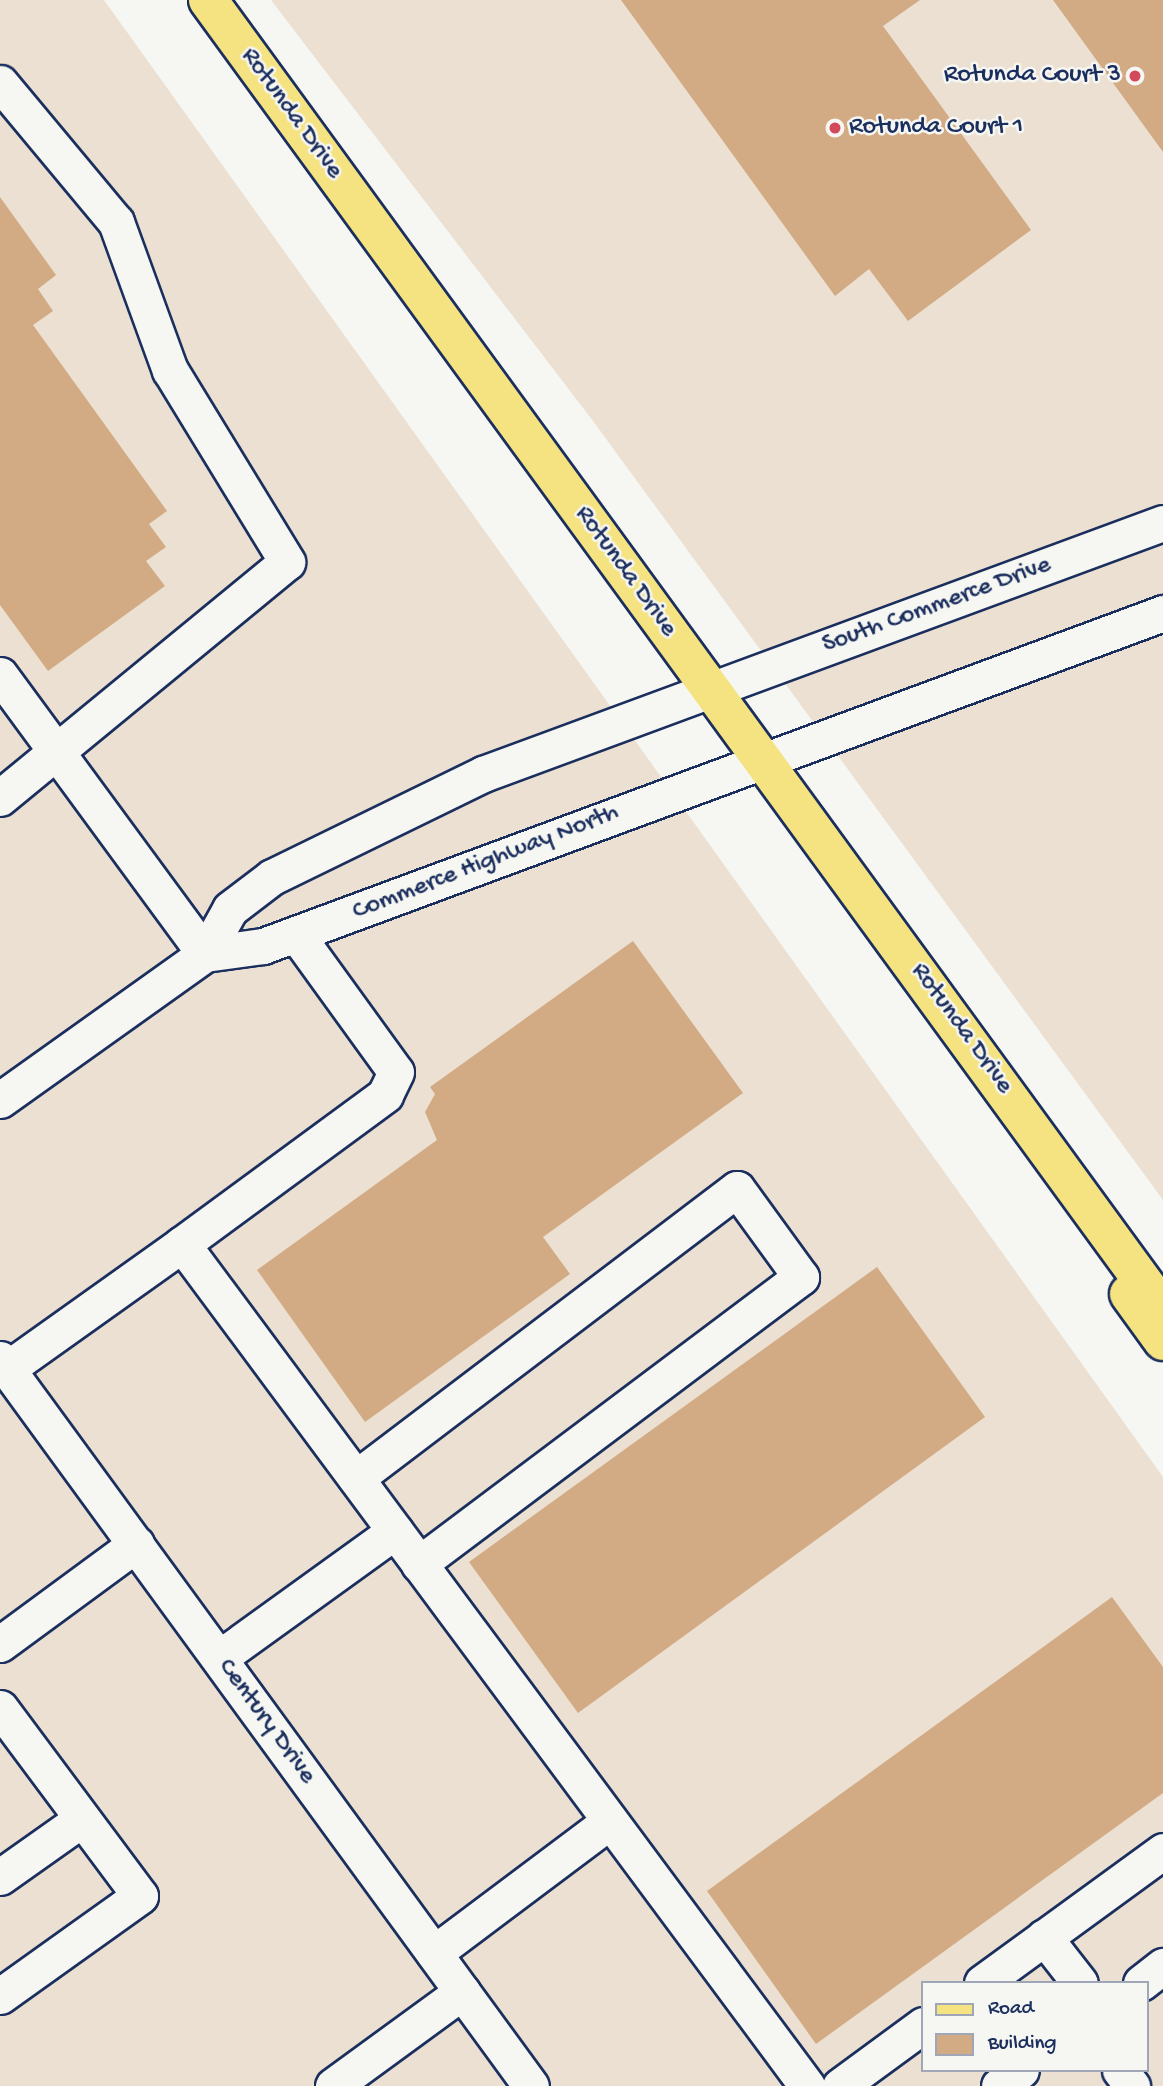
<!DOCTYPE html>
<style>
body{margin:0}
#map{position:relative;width:1163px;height:2086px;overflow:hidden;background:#f6f6f2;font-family:"Gochi Hand",sans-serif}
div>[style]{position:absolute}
.built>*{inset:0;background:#ebe0d1}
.building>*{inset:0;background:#d2ab84}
.roads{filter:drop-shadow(2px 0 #1b2f5e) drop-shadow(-2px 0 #1b2f5e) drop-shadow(0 2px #1b2f5e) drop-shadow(0 -2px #1b2f5e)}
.minor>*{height:35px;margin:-17.5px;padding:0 17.5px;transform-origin:17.5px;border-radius:17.5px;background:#f6f6f2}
.major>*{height:38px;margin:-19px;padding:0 19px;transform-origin:19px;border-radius:19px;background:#f5e382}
.dots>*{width:19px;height:19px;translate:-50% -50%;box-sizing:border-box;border:4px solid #f6f6f2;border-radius:50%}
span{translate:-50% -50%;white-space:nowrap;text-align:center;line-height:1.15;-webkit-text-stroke:5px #f6f6f2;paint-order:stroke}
.poi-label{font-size:26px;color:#1b2f5e}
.right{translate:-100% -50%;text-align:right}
.left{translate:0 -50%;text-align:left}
.street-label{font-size:26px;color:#1b2f5e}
.legend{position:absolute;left:921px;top:1981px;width:228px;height:91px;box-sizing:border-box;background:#f6f6f2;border:2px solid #9ea6b7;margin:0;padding:9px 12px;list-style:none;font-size:21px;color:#1b2f5e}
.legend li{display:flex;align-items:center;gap:14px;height:35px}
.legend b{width:35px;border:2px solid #9ea6b7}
</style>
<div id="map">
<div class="built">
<div style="clip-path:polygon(evenodd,0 0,104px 0,1163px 1477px,1163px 2086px,0 2086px,0 0,923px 1983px,1147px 1983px,1147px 2070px,923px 2070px,923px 1983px)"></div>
<div style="clip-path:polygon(271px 0,1163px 0,1163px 1200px,593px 421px)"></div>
</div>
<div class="building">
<div style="clip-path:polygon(621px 0,920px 0,883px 26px,1031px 230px,908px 321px,869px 269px,835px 296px)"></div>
<div style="clip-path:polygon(1053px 0,1163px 0,1163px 152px)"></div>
<div style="clip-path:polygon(0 197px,56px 275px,38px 289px,53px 311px,33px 325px,167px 511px,149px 524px,166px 547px,146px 561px,165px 586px,48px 671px,0 605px)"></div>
<div style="clip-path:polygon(633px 941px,743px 1093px,543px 1237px,570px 1274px,365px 1422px,257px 1270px,437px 1140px,425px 1112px,435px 1094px,430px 1087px)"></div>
<div style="clip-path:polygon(877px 1267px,985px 1417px,578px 1713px,469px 1562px)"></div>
<div style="clip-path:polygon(1112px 1597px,1163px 1667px,1163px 1793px,816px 2044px,707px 1891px)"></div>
</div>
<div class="roads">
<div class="minor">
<div style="left:0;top:83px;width:181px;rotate:50.2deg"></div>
<div style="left:116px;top:222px;width:158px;rotate:70deg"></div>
<div style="left:170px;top:370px;width:225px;rotate:58.6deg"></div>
<div style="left:287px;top:562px;width:372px;rotate:140.6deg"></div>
<div style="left:0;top:675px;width:346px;rotate:53.7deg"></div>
<div style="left:296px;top:934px;width:170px;rotate:54.1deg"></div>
<div style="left:396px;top:1072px;width:25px;rotate:116deg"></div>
<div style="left:385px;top:1095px;width:252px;rotate:143.7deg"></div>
<div style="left:182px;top:1244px;width:1049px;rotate:53.41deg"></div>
<div style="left:205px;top:954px;width:59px;rotate:-7.9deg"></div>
<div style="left:263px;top:946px;width:960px;rotate:-20.3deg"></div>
<div style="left:0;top:1100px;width:252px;rotate:-35.5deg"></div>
<div style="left:205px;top:954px;width:51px;rotate:-60.9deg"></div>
<div style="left:230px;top:909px;width:53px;rotate:-37.3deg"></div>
<div style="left:272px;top:877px;width:235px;rotate:-26deg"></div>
<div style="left:483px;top:774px;width:725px;rotate:-20.26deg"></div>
<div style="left:0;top:1359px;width:900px;rotate:53.86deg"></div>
<div style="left:7px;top:1369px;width:215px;rotate:-35.5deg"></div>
<div style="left:356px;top:1478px;width:478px;rotate:-37.2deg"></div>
<div style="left:737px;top:1189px;width:109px;rotate:54deg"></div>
<div style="left:801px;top:1277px;width:478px;rotate:143.1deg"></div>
<div style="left:0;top:1644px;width:169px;rotate:-36.3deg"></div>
<div style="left:219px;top:1658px;width:217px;rotate:-35.8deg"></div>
<div style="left:0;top:1708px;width:234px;rotate:53.3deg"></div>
<div style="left:140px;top:1896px;width:172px;rotate:144.5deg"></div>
<div style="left:0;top:1877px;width:100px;rotate:-35.3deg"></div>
<div style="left:1044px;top:1937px;width:58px;rotate:52deg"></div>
<div style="left:434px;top:1953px;width:220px;rotate:-36.9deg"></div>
<div style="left:982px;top:1983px;width:224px;rotate:-36.1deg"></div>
<div style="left:1141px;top:1983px;width:28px;rotate:-38deg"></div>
<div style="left:1120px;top:2070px;width:20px;rotate:53deg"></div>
<div style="left:333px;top:2086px;width:160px;rotate:-36.1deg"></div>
<div style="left:840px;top:2086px;width:103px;rotate:-36.3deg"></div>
<div style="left:999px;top:2086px;width:27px;rotate:-36deg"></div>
</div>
<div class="major">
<div style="left:208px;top:0;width:1620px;rotate:53.89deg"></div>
<div style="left:1129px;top:1294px;width:58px;rotate:54.1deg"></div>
</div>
</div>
<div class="dots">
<div style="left:1135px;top:76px;background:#d1495b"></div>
<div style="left:835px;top:128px;background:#d1495b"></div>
</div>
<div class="poi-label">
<span class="right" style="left:1121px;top:76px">Rotunda Court 3</span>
<span class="left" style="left:849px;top:128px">Rotunda Court 1</span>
</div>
<div class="street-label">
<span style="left:291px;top:114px;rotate:54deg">Rotunda Drive</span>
<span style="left:625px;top:572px;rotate:54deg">Rotunda Drive</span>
<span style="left:937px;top:606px;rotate:-20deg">South Commerce Drive</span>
<span style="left:486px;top:863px;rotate:-21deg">Commerce Highway North</span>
<span style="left:961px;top:1029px;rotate:54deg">Rotunda Drive</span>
<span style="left:266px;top:1722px;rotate:54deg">Century Drive</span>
</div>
<ul class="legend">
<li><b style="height:9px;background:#f5e382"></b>Road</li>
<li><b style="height:19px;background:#d2ab84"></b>Building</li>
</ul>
</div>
